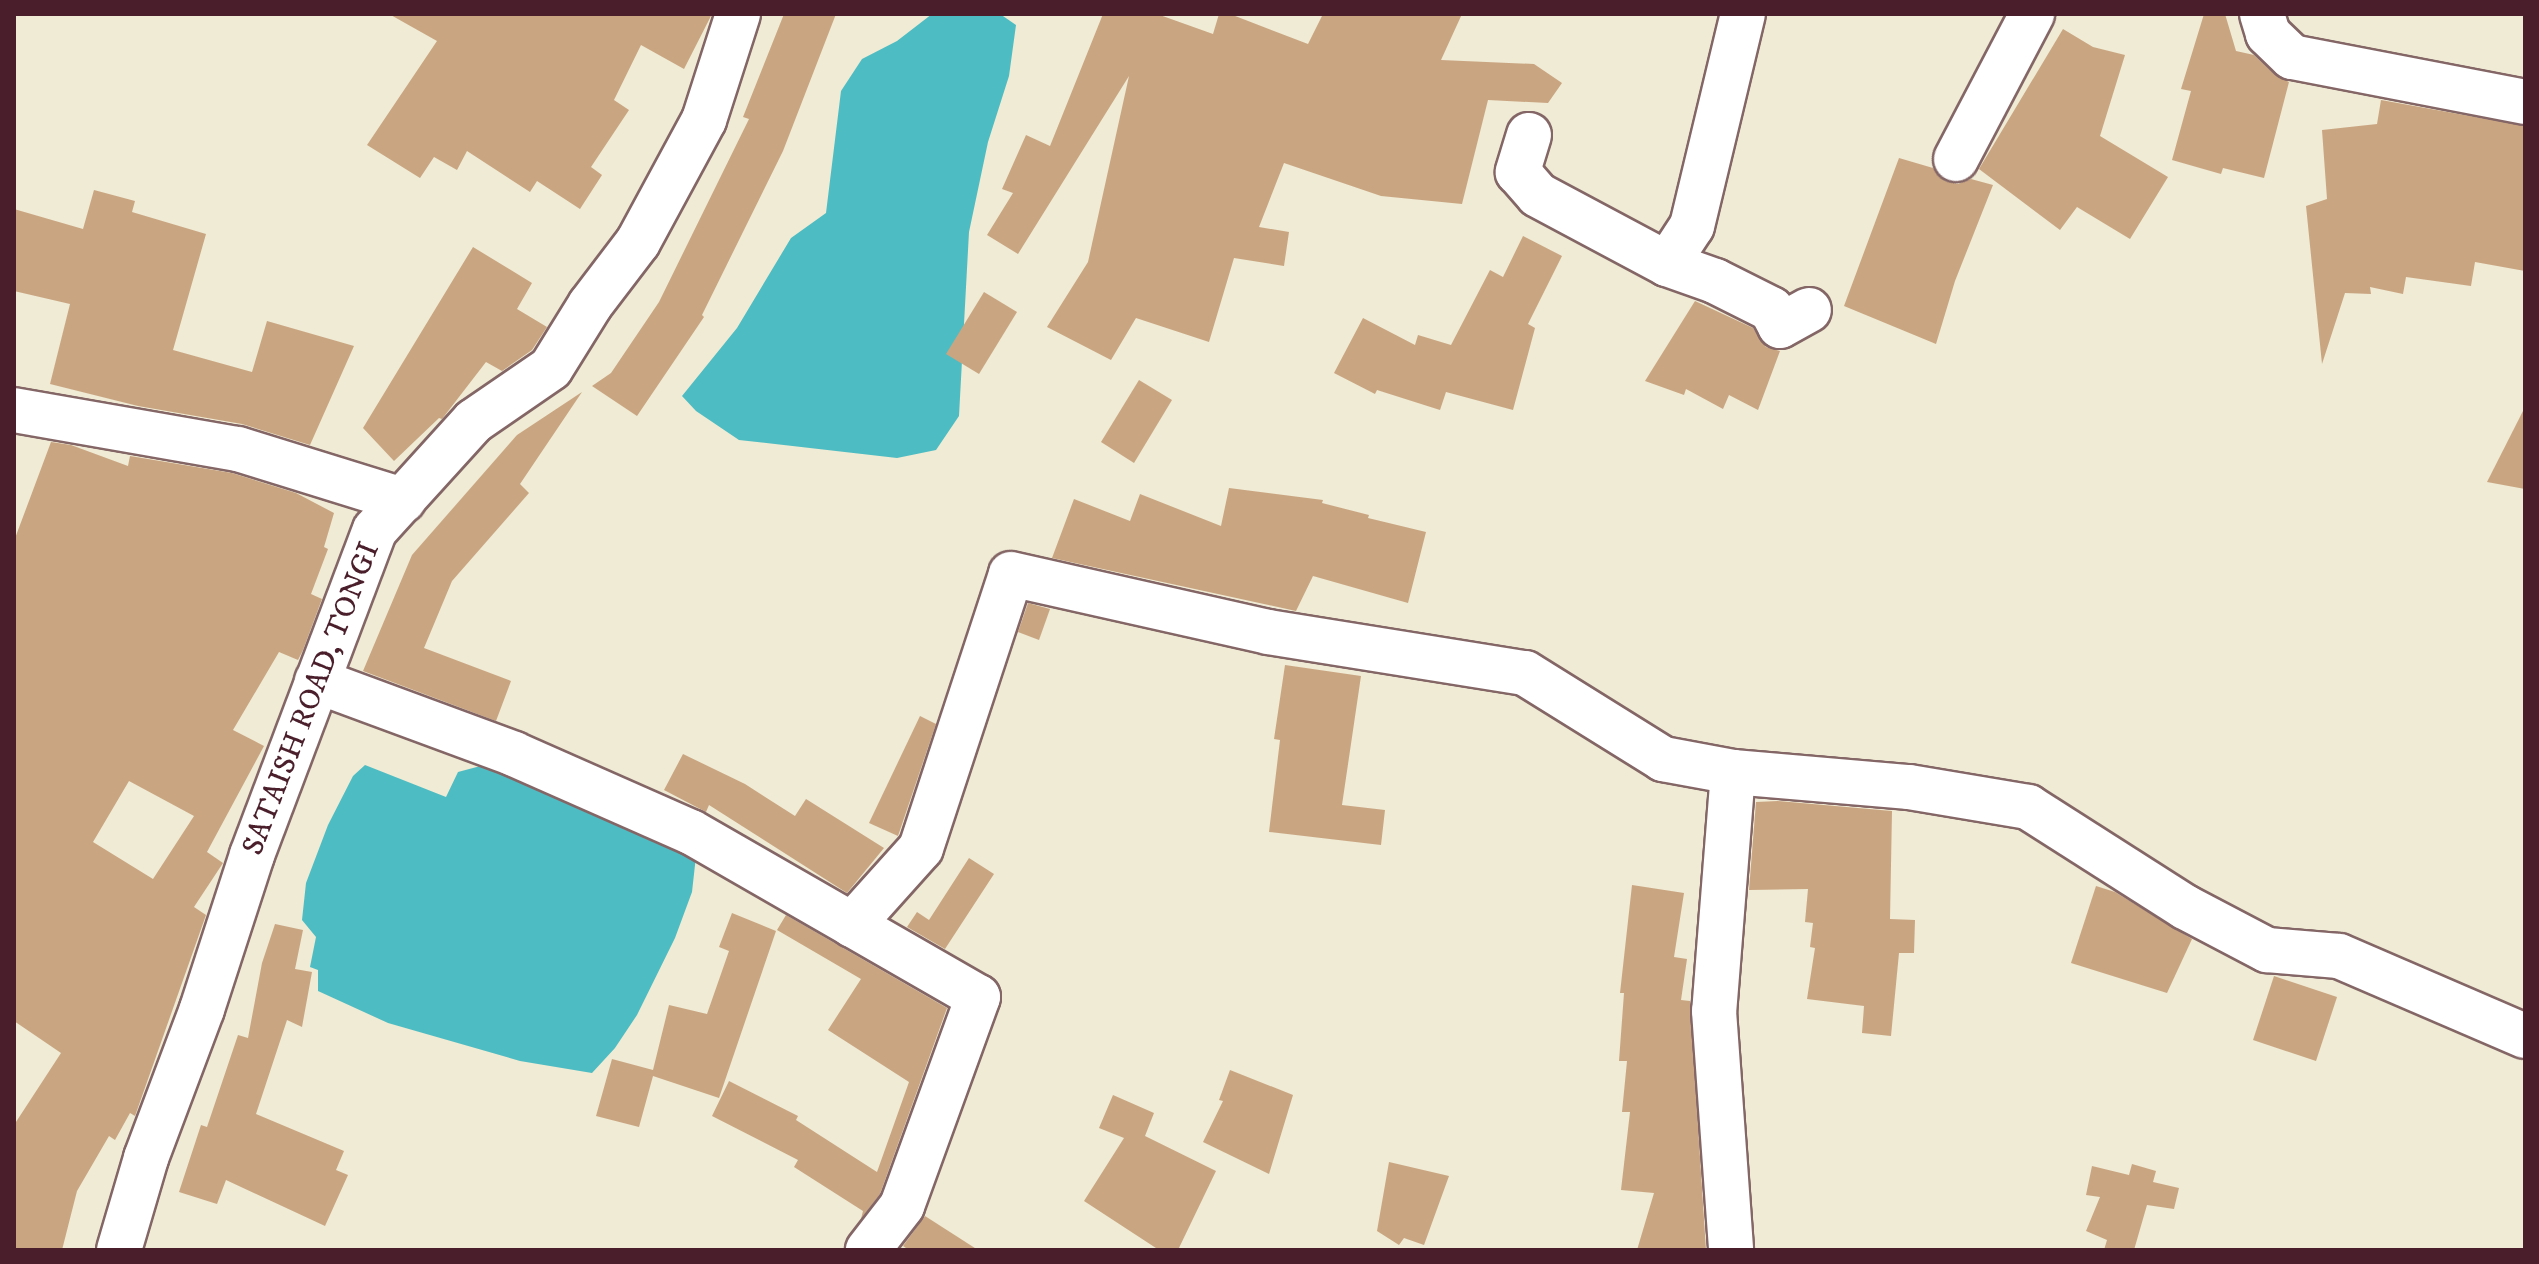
<!DOCTYPE html>
<style>
body{margin:0}
#map{position:relative;width:2539px;height:1264px;overflow:hidden;background:#efebd4;font-family:"IM FELL DW Pica",serif}
div>[style]{position:absolute}
.water>*{inset:0;background:#4ebcc3}
.building>*{inset:0;background:#caa582}
.roads{filter:drop-shadow(2px 0 #846666) drop-shadow(-2px 0 #846666) drop-shadow(0 2px #846666) drop-shadow(0 -2px #846666)}
.minor>*{height:44px;margin:-22px;padding:0 22px;transform-origin:22px;border-radius:22px;background:#fff}
.tertiary>*{height:44px;margin:-22px;padding:0 22px;transform-origin:22px;border-radius:22px;background:#fff}
span{translate:-50% -50%;white-space:nowrap;text-align:center;line-height:1.15;-webkit-text-stroke:6px #fff;paint-order:stroke}
.street-label{font-size:30px;color:#4a1f2b}
.frame{position:absolute;inset:0;border:16px solid #4a1f2b;pointer-events:none}
</style>
<div id="map">
<div class="water">
<div style="clip-path:polygon(932px 14px,1000px 14px,1016px 25px,1009px 76px,988px 142px,969px 232px,959px 416px,936px 450px,897px 458px,739px 440px,696px 411px,682px 396px,737px 328px,791px 238px,826px 213px,841px 91px,862px 59px,897px 41px)"></div>
<div style="clip-path:polygon(488px 764px,585px 810px,663px 837px,696px 856px,692px 892px,675px 938px,637px 1015px,615px 1048px,592px 1073px,520px 1061px,388px 1023px,318px 991px,318px 970px,310px 967px,316px 937px,302px 920px,306px 883px,328px 825px,353px 776px,365px 765px,446px 797px,458px 772px)"></div>
</div>
<div class="building">
<div style="clip-path:polygon(389px 14px,712px 14px,684px 69px,641px 45px,614px 100px,629px 110px,591px 167px,602px 175px,580px 209px,537px 181px,530px 192px,467px 151px,457px 170px,434px 157px,420px 178px,367px 145px,437px 41px)"></div>
<div style="clip-path:polygon(784px 14px,836px 14px,783px 151px,702px 315px,704px 317px,637px 416px,592px 386px,611px 373px,659px 302px,749px 119px,743px 117px)"></div>
<div style="clip-path:polygon(1103px 14px,1157px 14px,1213px 34px,1219px 14px,1230px 14px,1308px 44px,1323px 14px,1462px 14px,1441px 60px,1534px 64px,1562px 83px,1548px 103px,1488px 100px,1462px 204px,1381px 196px,1284px 163px,1259px 227px,1289px 232px,1284px 266px,1234px 258px,1209px 342px,1136px 318px,1111px 360px,1047px 327px,1088px 262px,1129px 76px,1018px 254px,987px 235px,1013px 193px,1002px 189px,1026px 135px,1050px 146px)"></div>
<div style="clip-path:polygon(2204px 14px,2225px 14px,2236px 51px,2254px 55px,2275px 75px,2289px 82px,2264px 178px,2223px 168px,2221px 174px,2172px 160px,2191px 91px,2181px 89px)"></div>
<div style="clip-path:polygon(2063px 29px,2093px 47px,2125px 55px,2100px 136px,2168px 177px,2130px 239px,2077px 207px,2060px 230px,1979px 169px)"></div>
<div style="clip-path:polygon(2381px 100px,2525px 126px,2525px 271px,2475px 262px,2471px 286px,2406px 277px,2403px 294px,2370px 287px,2371px 294px,2345px 293px,2322px 364px,2306px 206px,2327px 199px,2322px 130px,2377px 124px)"></div>
<div style="clip-path:polygon(1899px 158px,1933px 168px,1945px 181px,1958px 184px,1971px 179px,1993px 185px,1955px 281px,1936px 344px,1844px 306px)"></div>
<div style="clip-path:polygon(94px 190px,135px 201px,132px 212px,206px 234px,173px 350px,252px 372px,267px 321px,354px 346px,310px 445px,242px 424px,138px 406px,50px 384px,70px 304px,14px 291px,14px 209px,83px 229px)"></div>
<div style="clip-path:polygon(1523px 236px,1562px 256px,1528px 324px,1535px 328px,1513px 410px,1446px 392px,1440px 410px,1377px 390px,1375px 394px,1334px 373px,1363px 318px,1415px 345px,1418px 335px,1451px 345px,1490px 270px,1503px 277px)"></div>
<div style="clip-path:polygon(473px 247px,532px 283px,517px 309px,547px 327px,532px 350px,502px 371px,486px 362px,442px 419px,439px 418px,394px 461px,363px 428px)"></div>
<div style="clip-path:polygon(984px 292px,1017px 312px,979px 374px,946px 354px)"></div>
<div style="clip-path:polygon(1695px 301px,1753px 328px,1766px 347px,1780px 351px,1758px 410px,1729px 395px,1723px 409px,1686px 389px,1684px 395px,1645px 381px)"></div>
<div style="clip-path:polygon(1139px 380px,1172px 400px,1134px 463px,1101px 442px)"></div>
<div style="clip-path:polygon(582px 392px,520px 484px,529px 493px,452px 581px,424px 648px,511px 681px,496px 721px,363px 671px,412px 555px,517px 435px)"></div>
<div style="clip-path:polygon(2525px 407px,2525px 489px,2487px 482px)"></div>
<div style="clip-path:polygon(evenodd,51px 442px,71px 445px,128px 466px,130px 456px,232px 473px,296px 493px,334px 513px,324px 547px,328px 549px,311px 594px,322px 599px,303px 650px,298px 660px,279px 652px,233px 730px,264px 746px,207px 852px,223px 863px,194px 907px,206px 915px,135px 1116px,130px 1113px,115px 1140px,109px 1136px,77px 1191px,62px 1250px,14px 1250px,14px 1125px,61px 1053px,14px 1021px,14px 541px,51px 442px,129px 781px,194px 816px,153px 879px,93px 842px,129px 781px)"></div>
<div style="clip-path:polygon(1229px 488px,1323px 500px,1322px 503px,1369px 515px,1368px 518px,1426px 532px,1408px 603px,1313px 576px,1296px 611px,1052px 558px,1074px 499px,1130px 521px,1140px 494px,1221px 526px)"></div>
<div style="clip-path:polygon(1028px 603px,1050px 609px,1039px 640px,1018px 632px)"></div>
<div style="clip-path:polygon(1285px 665px,1361px 676px,1342px 805px,1385px 810px,1381px 845px,1269px 832px,1280px 740px,1274px 739px)"></div>
<div style="clip-path:polygon(920px 716px,936px 724px,898px 836px,869px 823px)"></div>
<div style="clip-path:polygon(683px 754px,745px 784px,795px 816px,806px 799px,884px 848px,847px 893px,709px 805px,706px 812px,664px 790px)"></div>
<div style="clip-path:polygon(1778px 801px,1892px 811px,1890px 919px,1915px 920px,1914px 953px,1899px 953px,1891px 1036px,1862px 1033px,1864px 1006px,1807px 999px,1815px 948px,1810px 947px,1813px 923px,1805px 922px,1808px 889px,1749px 890px,1756px 802px)"></div>
<div style="clip-path:polygon(969px 858px,994px 874px,945px 949px,907px 927px,917px 912px,929px 920px)"></div>
<div style="clip-path:polygon(1632px 885px,1684px 893px,1674px 957px,1687px 959px,1681px 1000px,1690px 1001px,1706px 1250px,1637px 1250px,1654px 1193px,1621px 1190px,1630px 1112px,1622px 1112px,1627px 1061px,1619px 1061px,1624px 993px,1620px 993px)"></div>
<div style="clip-path:polygon(2096px 886px,2115px 892px,2192px 939px,2167px 993px,2071px 963px)"></div>
<div style="clip-path:polygon(732px 913px,776px 931px,719px 1098px,653px 1076px,639px 1127px,596px 1116px,612px 1059px,653px 1070px,669px 1005px,707px 1014px,729px 951px,719px 947px)"></div>
<div style="clip-path:polygon(786px 915px,947px 1008px,880px 1194px,861px 1219px,863px 1211px,794px 1167px,798px 1160px,712px 1116px,729px 1081px,798px 1116px,796px 1120px,877px 1172px,909px 1082px,828px 1030px,861px 979px,777px 930px)"></div>
<div style="clip-path:polygon(275px 924px,303px 930px,295px 969px,312px 972px,302px 1027px,287px 1020px,256px 1114px,344px 1151px,336px 1170px,348px 1175px,325px 1226px,226px 1180px,217px 1204px,179px 1192px,201px 1125px,207px 1127px,238px 1035px,248px 1038px,262px 963px)"></div>
<div style="clip-path:polygon(2274px 976px,2337px 997px,2316px 1061px,2253px 1040px)"></div>
<div style="clip-path:polygon(1230px 1070px,1293px 1095px,1269px 1174px,1203px 1142px,1223px 1101px,1219px 1100px)"></div>
<div style="clip-path:polygon(1113px 1095px,1154px 1113px,1145px 1136px,1216px 1171px,1178px 1250px,1159px 1250px,1084px 1201px,1124px 1138px,1099px 1128px)"></div>
<div style="clip-path:polygon(1389px 1162px,1449px 1176px,1424px 1245px,1404px 1238px,1399px 1245px,1377px 1231px)"></div>
<div style="clip-path:polygon(2132px 1164px,2156px 1171px,2153px 1182px,2179px 1188px,2174px 1209px,2147px 1205px,2134px 1250px,2104px 1250px,2107px 1240px,2086px 1231px,2100px 1197px,2086px 1195px,2092px 1166px,2129px 1175px)"></div>
<div style="clip-path:polygon(925px 1216px,978px 1250px,909px 1250px,903px 1246px)"></div>
</div>
<div class="roads">
<div class="minor">
<div style="left:2262px;top:14px;width:21px;rotate:73deg"></div>
<div style="left:2268px;top:34px;width:33px;rotate:44deg"></div>
<div style="left:2292px;top:57px;width:237px;rotate:10.9deg"></div>
<div style="left:1529px;top:135px;width:39px;rotate:107deg"></div>
<div style="left:1518px;top:172px;width:30px;rotate:49deg"></div>
<div style="left:1538px;top:195px;width:146px;rotate:28.1deg"></div>
<div style="left:1667px;top:264px;width:45px;rotate:-56.7deg"></div>
<div style="left:1692px;top:226px;width:218px;rotate:-76.5deg"></div>
<div style="left:1956px;top:159px;width:164px;rotate:-62.3deg"></div>
<div style="left:1667px;top:264px;width:51px;rotate:19.5deg"></div>
<div style="left:1715px;top:281px;width:63px;rotate:26.6deg"></div>
<div style="left:1771px;top:309px;width:19px;rotate:62deg"></div>
<div style="left:1780px;top:326px;width:33px;rotate:-29deg"></div>
<div style="left:14px;top:410px;width:227px;rotate:9.9deg"></div>
<div style="left:238px;top:449px;width:173px;rotate:17.2deg"></div>
<div style="left:317px;top:681px;width:210px;rotate:20.3deg"></div>
<div style="left:514px;top:754px;width:193px;rotate:23.8deg"></div>
<div style="left:691px;top:832px;width:331px;rotate:29.9deg"></div>
<div style="left:978px;top:997px;width:222px;rotate:110deg"></div>
<div style="left:902px;top:1206px;width:56px;rotate:127.7deg"></div>
<div style="left:1733px;top:772px;width:177px;rotate:4.9deg"></div>
<div style="left:1909px;top:787px;width:121px;rotate:9.5deg"></div>
<div style="left:2028px;top:807px;width:186px;rotate:32.5deg"></div>
<div style="left:2185px;top:907px;width:93px;rotate:27.7deg"></div>
<div style="left:2267px;top:950px;width:72px;rotate:4.8deg"></div>
<div style="left:2339px;top:956px;width:202px;rotate:23.3deg"></div>
<div style="left:852px;top:925px;width:103px;rotate:-48.1deg"></div>
<div style="left:921px;top:848px;width:288px;rotate:-71.8deg"></div>
<div style="left:1011px;top:574px;width:263px;rotate:12.7deg"></div>
<div style="left:1268px;top:632px;width:260px;rotate:9.1deg"></div>
<div style="left:1525px;top:673px;width:163px;rotate:31.9deg"></div>
<div style="left:1663px;top:759px;width:71px;rotate:10.5deg"></div>
<div style="left:1733px;top:772px;width:240px;rotate:94.5deg"></div>
<div style="left:1714px;top:1011px;width:240px;rotate:85.9deg"></div>
</div>
<div class="tertiary">
<div style="left:119px;top:1250px;width:96px;rotate:-73.6deg"></div>
<div style="left:146px;top:1158px;width:159px;rotate:-69.4deg"></div>
<div style="left:202px;top:1009px;width:162px;rotate:-72deg"></div>
<div style="left:252px;top:855px;width:347px;rotate:-69.3deg"></div>
<div style="left:375px;top:530px;width:147px;rotate:-47.8deg"></div>
<div style="left:474px;top:421px;width:93px;rotate:-34.5deg"></div>
<div style="left:551px;top:368px;width:74px;rotate:-58.2deg"></div>
<div style="left:590px;top:305px;width:79px;rotate:-52.7deg"></div>
<div style="left:638px;top:242px;width:139px;rotate:-61.6deg"></div>
<div style="left:704px;top:120px;width:111px;rotate:-72.2deg"></div>
</div>
</div>
<div class="street-label">
<span style="left:312px;top:699px;rotate:-69deg">SATAISH ROAD, TONGI</span>
</div>
<div class="frame"></div>
</div>
